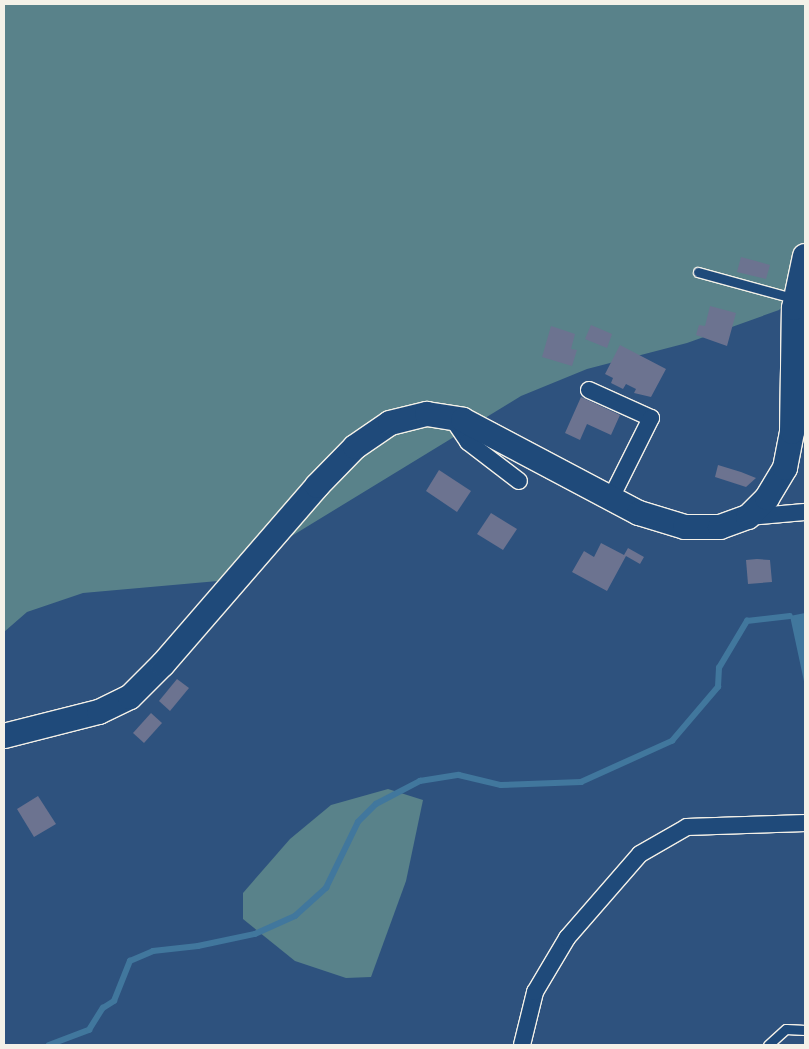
<!DOCTYPE html>
<style>
body{margin:0}
#map{position:relative;width:809px;height:1049px;overflow:hidden;background:#2e527e;font-family:Kalam,sans-serif}
div>[style]{position:absolute}
.green>*{inset:0;background:#59828a}
.water>*{inset:0;background:#41779d}
.stream>*{height:5.5px;margin:-2.75px;padding:0 2.75px;transform-origin:2.75px;border-radius:2.75px;background:#41779d}
.building>*{inset:0;background:#6c7390}
.roads{filter:drop-shadow(1px 0 #f4f1e8) drop-shadow(-1px 0 #f4f1e8) drop-shadow(0 1px #f4f1e8) drop-shadow(0 -1px #f4f1e8)}
.lane>*{height:9px;margin:-4.5px;padding:0 4.5px;transform-origin:4.5px;border-radius:4.5px;background:#1f4a7a}
.street>*{height:16px;margin:-8px;padding:0 8px;transform-origin:8px;border-radius:8px;background:#1f4a7a}
.secondary>*{height:24px;margin:-12px;padding:0 12px;transform-origin:12px;border-radius:12px;background:#1f4a7a}
span{translate:-50% -50%;white-space:nowrap;text-align:center;line-height:1.15;-webkit-text-stroke:5px #1f4a7a;paint-order:stroke}
.frame{position:absolute;inset:0;border:5px solid #f4f1e8;pointer-events:none}
</style>
<div id="map">
<div class="green">
<div style="clip-path:polygon(4px 4px,805px 4px,805px 283px,779px 310px,687px 343px,587px 369px,521px 396px,218px 581px,83px 593px,27px 612px,4px 632px)"></div>
<div style="clip-path:polygon(388px 789px,423px 800px,406px 881px,371px 977px,346px 978px,295px 961px,243px 919px,243px 893px,290px 839px,331px 805px)"></div>
</div>
<div class="water">
<div style="clip-path:polygon(805px 613px,805px 686px,790px 616px)"></div>
</div>
<div class="stream">
<div style="left:49px;top:1045px;width:43px;rotate:-20.6deg"></div>
<div style="left:89px;top:1030px;width:26px;rotate:-58deg"></div>
<div style="left:103px;top:1008px;width:13px;rotate:-32deg"></div>
<div style="left:114px;top:1001px;width:43px;rotate:-68.2deg"></div>
<div style="left:130px;top:961px;width:25px;rotate:-23deg"></div>
<div style="left:153px;top:951px;width:45px;rotate:-6.3deg"></div>
<div style="left:198px;top:946px;width:58px;rotate:-11.9deg"></div>
<div style="left:255px;top:934px;width:44px;rotate:-24.2deg"></div>
<div style="left:295px;top:916px;width:42px;rotate:-42.1deg"></div>
<div style="left:326px;top:888px;width:73px;rotate:-64.1deg"></div>
<div style="left:358px;top:822px;width:25px;rotate:-45deg"></div>
<div style="left:376px;top:804px;width:50px;rotate:-27.6deg"></div>
<div style="left:420px;top:781px;width:39px;rotate:-9deg"></div>
<div style="left:459px;top:775px;width:43px;rotate:13.4deg"></div>
<div style="left:501px;top:785px;width:80px;rotate:-2.1deg"></div>
<div style="left:581px;top:782px;width:100px;rotate:-24.3deg"></div>
<div style="left:672px;top:741px;width:71px;rotate:-49.6deg"></div>
<div style="left:718px;top:687px;width:19px;rotate:-87deg"></div>
<div style="left:719px;top:668px;width:55px;rotate:-59.2deg"></div>
<div style="left:747px;top:621px;width:43px;rotate:-6.6deg"></div>
</div>
<div class="building">
<div style="clip-path:polygon(741px 257px,770px 265px,766px 279px,737px 272px)"></div>
<div style="clip-path:polygon(710px 306px,736px 313px,727px 346px,696px 335px,699px 325px,705px 326px)"></div>
<div style="clip-path:polygon(591px 325px,612px 334px,607px 348px,585px 339px)"></div>
<div style="clip-path:polygon(551px 326px,575px 334px,571px 349px,577px 350px,572px 366px,542px 357px)"></div>
<div style="clip-path:polygon(620px 345px,666px 369px,651px 397px,634px 393px,636px 389px,626px 384px,623px 389px,611px 383px,613px 378px,605px 374px)"></div>
<div style="clip-path:polygon(581px 397px,620px 415px,611px 435px,587px 424px,580px 440px,565px 433px)"></div>
<div style="clip-path:polygon(718px 465px,741px 472px,756px 478px,746px 487px,715px 477px)"></div>
<div style="clip-path:polygon(439px 470px,471px 491px,457px 512px,426px 491px)"></div>
<div style="clip-path:polygon(491px 513px,517px 529px,503px 550px,477px 534px)"></div>
<div style="clip-path:polygon(601px 543px,624px 555px,628px 548px,644px 557px,640px 564px,626px 556px,607px 591px,572px 572px,584px 551px,594px 557px)"></div>
<div style="clip-path:polygon(757px 559px,770px 560px,772px 582px,748px 584px,746px 560px)"></div>
<div style="clip-path:polygon(177px 679px,189px 688px,170px 711px,159px 701px)"></div>
<div style="clip-path:polygon(151px 713px,162px 723px,144px 743px,133px 733px)"></div>
<div style="clip-path:polygon(38px 796px,56px 824px,34px 837px,17px 809px)"></div>
</div>
<div class="roads">
<div class="lane">
<div style="left:698px;top:272px;width:102px;rotate:15.4deg"></div>
<div style="left:768px;top:1045px;width:24px;rotate:-42deg"></div>
<div style="left:786px;top:1029px;width:19px;rotate:3deg"></div>
</div>
<div class="street">
<div style="left:589px;top:390px;width:68px;rotate:24.3deg"></div>
<div style="left:651px;top:418px;width:89px;rotate:116.6deg"></div>
<div style="left:452px;top:418px;width:29px;rotate:56deg"></div>
<div style="left:468px;top:442px;width:64px;rotate:37.4deg"></div>
<div style="left:748px;top:517px;width:57px;rotate:-5deg"></div>
<div style="left:522px;top:1045px;width:55px;rotate:-76.2deg"></div>
<div style="left:535px;top:992px;width:63px;rotate:-59.3deg"></div>
<div style="left:567px;top:938px;width:111px;rotate:-49deg"></div>
<div style="left:640px;top:854px;width:54px;rotate:-29.9deg"></div>
<div style="left:687px;top:827px;width:118px;rotate:-1.9deg"></div>
</div>
<div class="secondary">
<div style="left:4px;top:736px;width:98px;rotate:-14.2deg"></div>
<div style="left:99px;top:712px;width:34px;rotate:-26deg"></div>
<div style="left:130px;top:697px;width:47px;rotate:-45deg"></div>
<div style="left:163px;top:664px;width:235px;rotate:-49.1deg"></div>
<div style="left:317px;top:486px;width:54px;rotate:-45.7deg"></div>
<div style="left:355px;top:447px;width:42px;rotate:-34.4deg"></div>
<div style="left:390px;top:423px;width:38px;rotate:-14deg"></div>
<div style="left:427px;top:414px;width:36px;rotate:9deg"></div>
<div style="left:463px;top:420px;width:199px;rotate:27.9deg"></div>
<div style="left:639px;top:513px;width:48px;rotate:16.9deg"></div>
<div style="left:685px;top:527px;width:35px"></div>
<div style="left:720px;top:527px;width:30px;rotate:-20deg"></div>
<div style="left:748px;top:517px;width:27px;rotate:-45deg"></div>
<div style="left:767px;top:498px;width:35px;rotate:-59deg"></div>
<div style="left:785px;top:468px;width:37px;rotate:-79deg"></div>
<div style="left:792px;top:432px;width:124px;rotate:-89.1deg"></div>
<div style="left:794px;top:308px;width:53px;rotate:-78.1deg"></div>
</div>
</div>
<div class="frame"></div>
</div>
